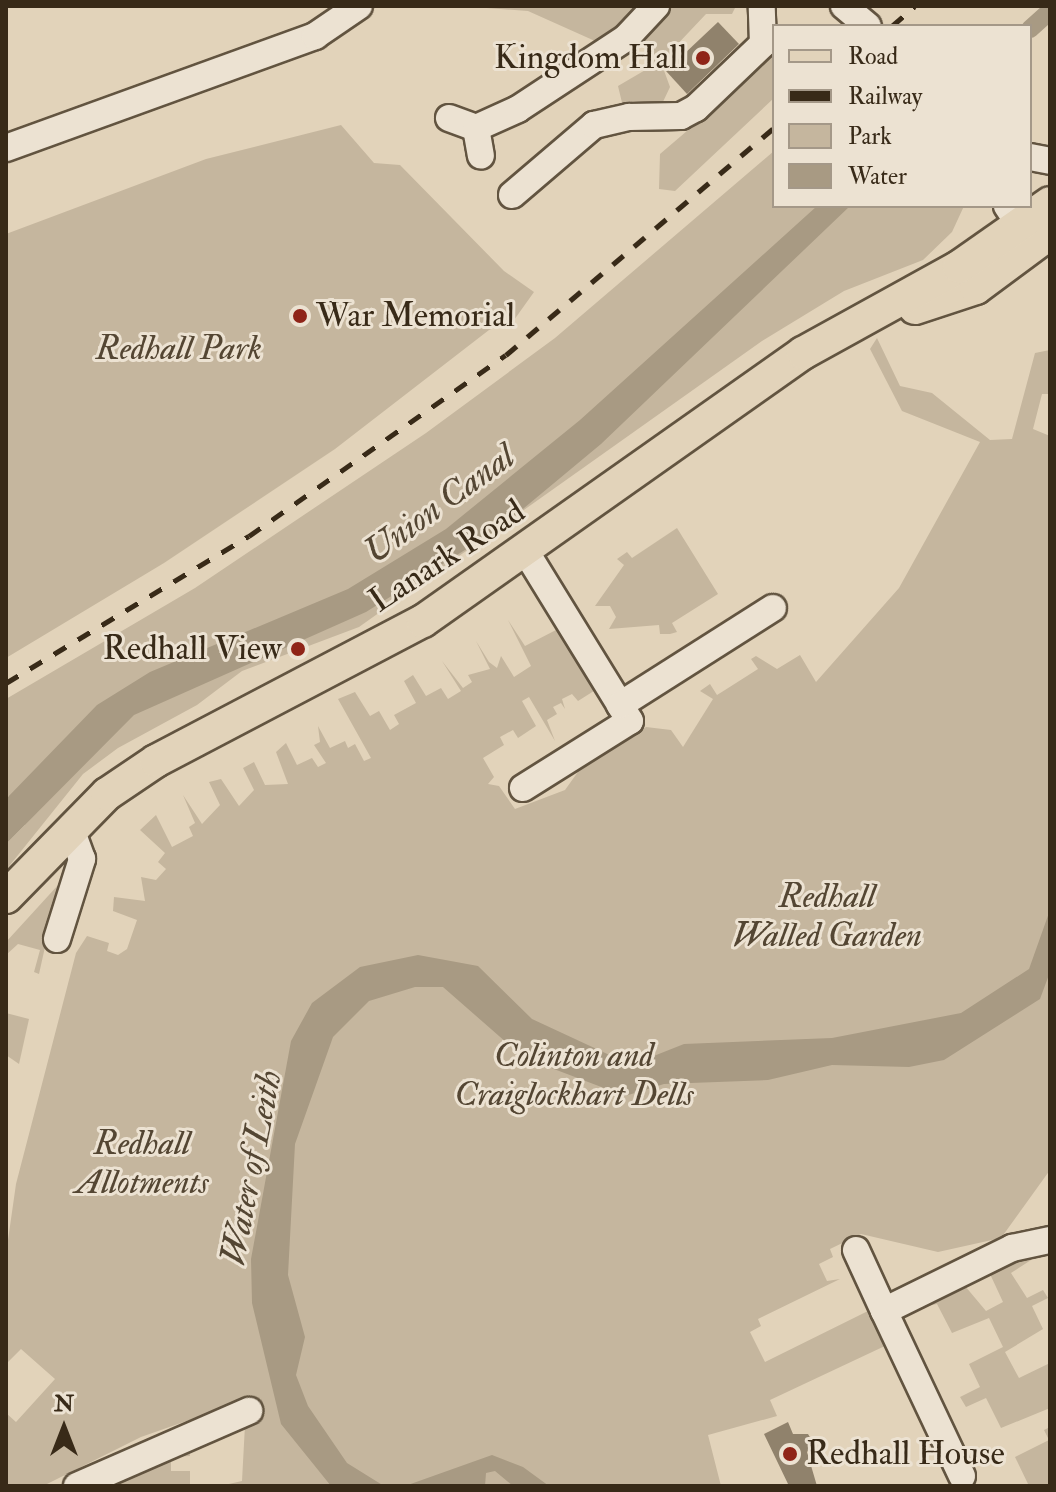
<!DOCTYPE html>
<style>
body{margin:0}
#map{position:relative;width:1056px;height:1492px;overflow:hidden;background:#e2d3ba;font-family:"IM FELL Double Pica",serif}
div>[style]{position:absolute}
.green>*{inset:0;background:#c5b69e}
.water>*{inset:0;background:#a89a83}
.canal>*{height:18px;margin:-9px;padding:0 9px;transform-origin:9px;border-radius:9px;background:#a89a83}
.building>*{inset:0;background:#90826c}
.roads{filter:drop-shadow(2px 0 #625440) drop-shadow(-2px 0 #625440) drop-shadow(0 2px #625440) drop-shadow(0 -2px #625440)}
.minor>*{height:26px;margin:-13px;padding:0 13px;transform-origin:13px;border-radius:13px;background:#ece2d2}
.major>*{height:32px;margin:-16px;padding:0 16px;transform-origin:16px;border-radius:16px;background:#e2d3ba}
.rail>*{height:5px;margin-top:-2.5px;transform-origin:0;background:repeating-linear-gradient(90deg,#382a18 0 14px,transparent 0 28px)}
.dots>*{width:22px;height:22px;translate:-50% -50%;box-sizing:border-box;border:4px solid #ece2d2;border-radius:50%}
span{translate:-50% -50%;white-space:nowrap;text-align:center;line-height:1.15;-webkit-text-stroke:6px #ece2d2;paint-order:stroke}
.poi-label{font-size:34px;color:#382a18}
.right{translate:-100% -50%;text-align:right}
.left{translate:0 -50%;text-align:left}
.park-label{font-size:34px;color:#544633;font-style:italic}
.street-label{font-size:34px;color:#382a18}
.water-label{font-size:36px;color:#544633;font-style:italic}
.frame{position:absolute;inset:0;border:8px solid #382a18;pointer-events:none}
.legend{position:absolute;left:772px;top:24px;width:260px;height:184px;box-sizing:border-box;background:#ece2d2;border:2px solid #a49888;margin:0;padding:10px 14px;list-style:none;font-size:24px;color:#382a18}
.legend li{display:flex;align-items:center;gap:16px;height:40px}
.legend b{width:40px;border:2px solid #a49888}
.north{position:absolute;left:24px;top:1388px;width:80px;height:80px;-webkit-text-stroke:6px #ece2d2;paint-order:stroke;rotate:0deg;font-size:22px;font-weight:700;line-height:32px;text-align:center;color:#382a18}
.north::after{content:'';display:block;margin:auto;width:28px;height:36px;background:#382a18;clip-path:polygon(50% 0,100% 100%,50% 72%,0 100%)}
</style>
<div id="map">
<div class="green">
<div style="clip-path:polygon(460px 6px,736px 6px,732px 14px,706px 14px,672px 50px,662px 65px,670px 87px,661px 106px,624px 111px,618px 86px,647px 69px,645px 46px,633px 38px,595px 41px,528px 11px)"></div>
<div style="clip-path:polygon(774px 46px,774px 98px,675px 191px,659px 189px,660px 154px,763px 66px)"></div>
<div style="clip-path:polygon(341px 125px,374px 163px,400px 165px,504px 271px,534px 292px,514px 320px,489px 330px,335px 449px,164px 563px,6px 658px,6px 234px,206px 159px)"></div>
<div style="clip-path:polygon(774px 151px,774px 206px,964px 206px,952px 232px,923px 260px,844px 291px,762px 341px,359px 627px,242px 671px,197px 705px,118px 748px,83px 774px,6px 870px,6px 844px,25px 825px,6px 792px,6px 699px,195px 588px,426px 433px,555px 338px)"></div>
<div style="clip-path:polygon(877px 338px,900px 386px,932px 393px,990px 440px,1012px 439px,1035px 353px,1050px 350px,1050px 394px,1042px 394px,1033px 429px,1050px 436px,1050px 1170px,1001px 1238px,938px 1252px,861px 1234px,830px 1249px,833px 1257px,819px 1264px,827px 1281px,840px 1279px,758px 1319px,761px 1326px,750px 1332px,765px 1362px,870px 1310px,887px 1345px,770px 1400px,777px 1416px,708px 1435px,721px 1486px,220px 1486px,242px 1481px,245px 1425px,232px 1405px,141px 1437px,43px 1486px,6px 1486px,6px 1413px,16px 1422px,55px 1379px,21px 1349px,6px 1364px,6px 1254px,16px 1184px,76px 953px,87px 936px,109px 943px,107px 951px,118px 955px,127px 949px,137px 920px,113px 911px,114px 897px,145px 901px,141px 877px,156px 880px,166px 869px,158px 862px,165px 853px,140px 830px,156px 815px,172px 847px,193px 836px,189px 827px,195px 823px,183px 795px,202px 824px,220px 805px,209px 782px,221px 779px,239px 806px,254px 790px,243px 768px,254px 762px,265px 785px,288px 784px,276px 752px,286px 743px,297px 765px,312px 758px,318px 767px,326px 763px,314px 745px,320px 742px,318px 726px,330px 748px,345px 741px,348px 748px,355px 744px,364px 761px,371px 758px,338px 699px,355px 692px,370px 716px,379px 711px,390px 730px,399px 724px,394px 715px,416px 703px,404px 681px,413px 675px,426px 696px,441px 688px,448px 699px,461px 691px,442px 661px,463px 688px,472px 682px,468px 675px,490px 669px,476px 641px,489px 662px,497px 668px,501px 656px,514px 677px,531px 666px,508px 620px,525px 646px,556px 630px,552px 615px,597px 689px,578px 701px,572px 694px,562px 699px,565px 709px,561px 703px,553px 707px,557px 714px,547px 720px,555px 741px,529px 697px,522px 701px,536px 726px,518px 738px,513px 730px,500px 737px,504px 745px,483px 758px,494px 777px,488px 784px,499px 786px,515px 809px,565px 790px,580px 769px,646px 727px,671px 730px,683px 747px,713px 699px,700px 691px,710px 684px,717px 695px,725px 690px,758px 669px,751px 659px,756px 656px,777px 669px,800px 655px,816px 682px,899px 588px,980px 442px,902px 411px,870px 349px)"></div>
<div style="clip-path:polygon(677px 528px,718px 594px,672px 623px,677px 632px,670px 634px,660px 634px,659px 625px,609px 629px,616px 617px,610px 606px,595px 606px,624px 565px,617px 559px,627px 552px,632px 558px)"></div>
<div style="clip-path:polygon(59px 884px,39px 974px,34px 972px,40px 950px,18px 944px,6px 955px,6px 942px)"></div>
<div style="clip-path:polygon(6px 1013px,29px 1019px,19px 1064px,6px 1055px)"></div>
<div style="clip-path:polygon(1029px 1255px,1031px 1260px,1011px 1273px,1027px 1298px,1043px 1290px,1048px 1298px,1032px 1306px,1043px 1329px,1005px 1352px,1019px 1378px,1050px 1363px,1050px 1408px,1001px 1428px,986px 1398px,966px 1407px,960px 1397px,980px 1387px,969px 1364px,1003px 1347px,989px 1318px,952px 1333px,937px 1304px,922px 1307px,965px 1286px,986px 1311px,1003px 1302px,990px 1274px)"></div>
<div style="clip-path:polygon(1050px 1427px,1050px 1486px,1029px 1486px,1015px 1457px,1049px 1440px,1044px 1430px)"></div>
<div style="clip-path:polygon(189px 1443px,190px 1456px,171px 1457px,171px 1471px,190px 1471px,190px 1485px,92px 1486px)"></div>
</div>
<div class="water">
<div style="clip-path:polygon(817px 206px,850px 206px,601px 444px,500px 528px,366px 612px,134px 715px,6px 844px,6px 799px,97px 705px,150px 672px,348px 589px,446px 529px,580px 420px)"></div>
<div style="clip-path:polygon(1050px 910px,1050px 972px,1040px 999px,944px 1060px,909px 1067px,832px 1065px,768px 1080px,664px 1084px,625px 1096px,546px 1066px,507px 1043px,443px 987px,415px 987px,369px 1001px,333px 1037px,295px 1144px,288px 1275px,305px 1337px,296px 1375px,308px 1406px,347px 1463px,384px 1486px,331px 1486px,281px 1424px,252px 1303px,251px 1259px,291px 1041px,312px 1003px,360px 967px,418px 955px,478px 966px,532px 1019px,631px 1065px,684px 1044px,832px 1038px,961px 1013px,1029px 969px)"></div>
<div style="clip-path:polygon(492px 1455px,523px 1467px,549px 1486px,513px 1486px,495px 1471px,486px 1473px,485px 1486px,405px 1486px)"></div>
</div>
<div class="canal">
<div style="left:1030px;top:29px;width:27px;rotate:-42deg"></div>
</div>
<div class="building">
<div style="clip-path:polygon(718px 22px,739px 44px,687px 94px,666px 71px)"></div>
<div style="clip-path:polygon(788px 1422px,793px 1434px,808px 1434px,814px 1444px,807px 1452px,817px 1486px,789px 1486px,764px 1434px)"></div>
</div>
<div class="roads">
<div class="minor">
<div style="left:844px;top:6px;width:31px;rotate:40deg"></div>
<div style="left:449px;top:118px;width:29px;rotate:20deg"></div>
<div style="left:476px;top:128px;width:28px;rotate:80deg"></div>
<div style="left:476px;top:128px;width:46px;rotate:-24.3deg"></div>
<div style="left:518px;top:109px;width:129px;rotate:-33.3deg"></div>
<div style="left:626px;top:38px;width:44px;rotate:-46.8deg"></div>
<div style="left:6px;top:148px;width:329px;rotate:-19.9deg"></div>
<div style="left:315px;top:36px;width:53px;rotate:-34.3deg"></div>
<div style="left:1030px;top:157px;width:20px;rotate:11deg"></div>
<div style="left:512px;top:195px;width:108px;rotate:-40.5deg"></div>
<div style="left:594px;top:125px;width:36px;rotate:-13deg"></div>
<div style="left:629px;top:117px;width:52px;rotate:-1.1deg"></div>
<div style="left:681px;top:116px;width:17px;rotate:-28deg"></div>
<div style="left:696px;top:108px;width:93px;rotate:-43.7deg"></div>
<div style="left:763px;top:44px;width:38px;rotate:-92deg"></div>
<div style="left:1007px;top:206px;width:22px;rotate:56deg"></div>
<div style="left:1019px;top:224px;width:20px;rotate:15deg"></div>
<div style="left:526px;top:552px;width:180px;rotate:58.4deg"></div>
<div style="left:523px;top:788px;width:126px;rotate:-32.1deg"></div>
<div style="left:630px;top:721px;width:19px;rotate:-122deg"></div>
<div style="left:620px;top:705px;width:181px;rotate:-32.4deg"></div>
<div style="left:57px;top:939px;width:84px;rotate:-72.6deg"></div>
<div style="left:82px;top:859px;width:32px;rotate:-110deg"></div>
<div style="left:856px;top:1250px;width:67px;rotate:65.3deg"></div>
<div style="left:962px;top:1476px;width:183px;rotate:-115.3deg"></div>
<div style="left:884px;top:1311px;width:143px;rotate:-26.2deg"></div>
<div style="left:1012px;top:1248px;width:39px;rotate:-12deg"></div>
<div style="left:77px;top:1486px;width:188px;rotate:-23.6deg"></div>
</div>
<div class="major">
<div style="left:915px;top:308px;width:64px;rotate:-18.2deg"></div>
<div style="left:976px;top:288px;width:92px;rotate:-36.6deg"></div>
<div style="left:6px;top:897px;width:144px;rotate:-45.6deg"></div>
<div style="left:107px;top:794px;width:59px;rotate:-34deg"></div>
<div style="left:156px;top:761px;width:301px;rotate:-27.7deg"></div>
<div style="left:423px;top:621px;width:465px;rotate:-35.2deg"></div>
<div style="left:803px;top:353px;width:178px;rotate:-28.9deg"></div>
<div style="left:959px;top:267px;width:111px;rotate:-35.1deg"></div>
</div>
</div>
<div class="rail">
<div style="left:892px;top:26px;width:30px;rotate:-41deg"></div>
<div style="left:6px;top:683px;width:284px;rotate:-31.2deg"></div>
<div style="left:249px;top:536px;width:314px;rotate:-35.2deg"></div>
<div style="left:506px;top:355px;width:351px;rotate:-40.3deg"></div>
</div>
<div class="dots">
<div style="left:703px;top:58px;background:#8f2418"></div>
<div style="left:300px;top:316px;background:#8f2418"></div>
<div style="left:298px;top:649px;background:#8f2418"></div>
<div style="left:790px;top:1454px;background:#8f2418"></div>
</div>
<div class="poi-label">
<span class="right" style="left:687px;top:58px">Kingdom Hall</span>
<span class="left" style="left:316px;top:316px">War Memorial</span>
<span class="right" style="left:282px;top:649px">Redhall View</span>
<span class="left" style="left:806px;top:1454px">Redhall House</span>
</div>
<div class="park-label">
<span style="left:179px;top:349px">Redhall Park</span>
<span style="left:827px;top:916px">Redhall<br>Walled Garden</span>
<span style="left:574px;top:1075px">Colinton and<br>Craiglockhart Dells</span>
<span style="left:142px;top:1163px">Redhall<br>Allotments</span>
</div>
<div class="street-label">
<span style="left:447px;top:556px;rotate:-33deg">Lanark Road</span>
</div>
<div class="water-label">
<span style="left:439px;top:504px;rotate:-36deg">Union Canal</span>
<span style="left:251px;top:1168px;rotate:-79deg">Water of Leith</span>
</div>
<div class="frame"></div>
<ul class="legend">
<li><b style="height:10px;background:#e2d3ba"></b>Road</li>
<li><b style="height:10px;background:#382a18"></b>Railway</li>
<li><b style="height:22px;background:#c5b69e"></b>Park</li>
<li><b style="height:22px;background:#a89a83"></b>Water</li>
</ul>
<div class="north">N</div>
</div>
